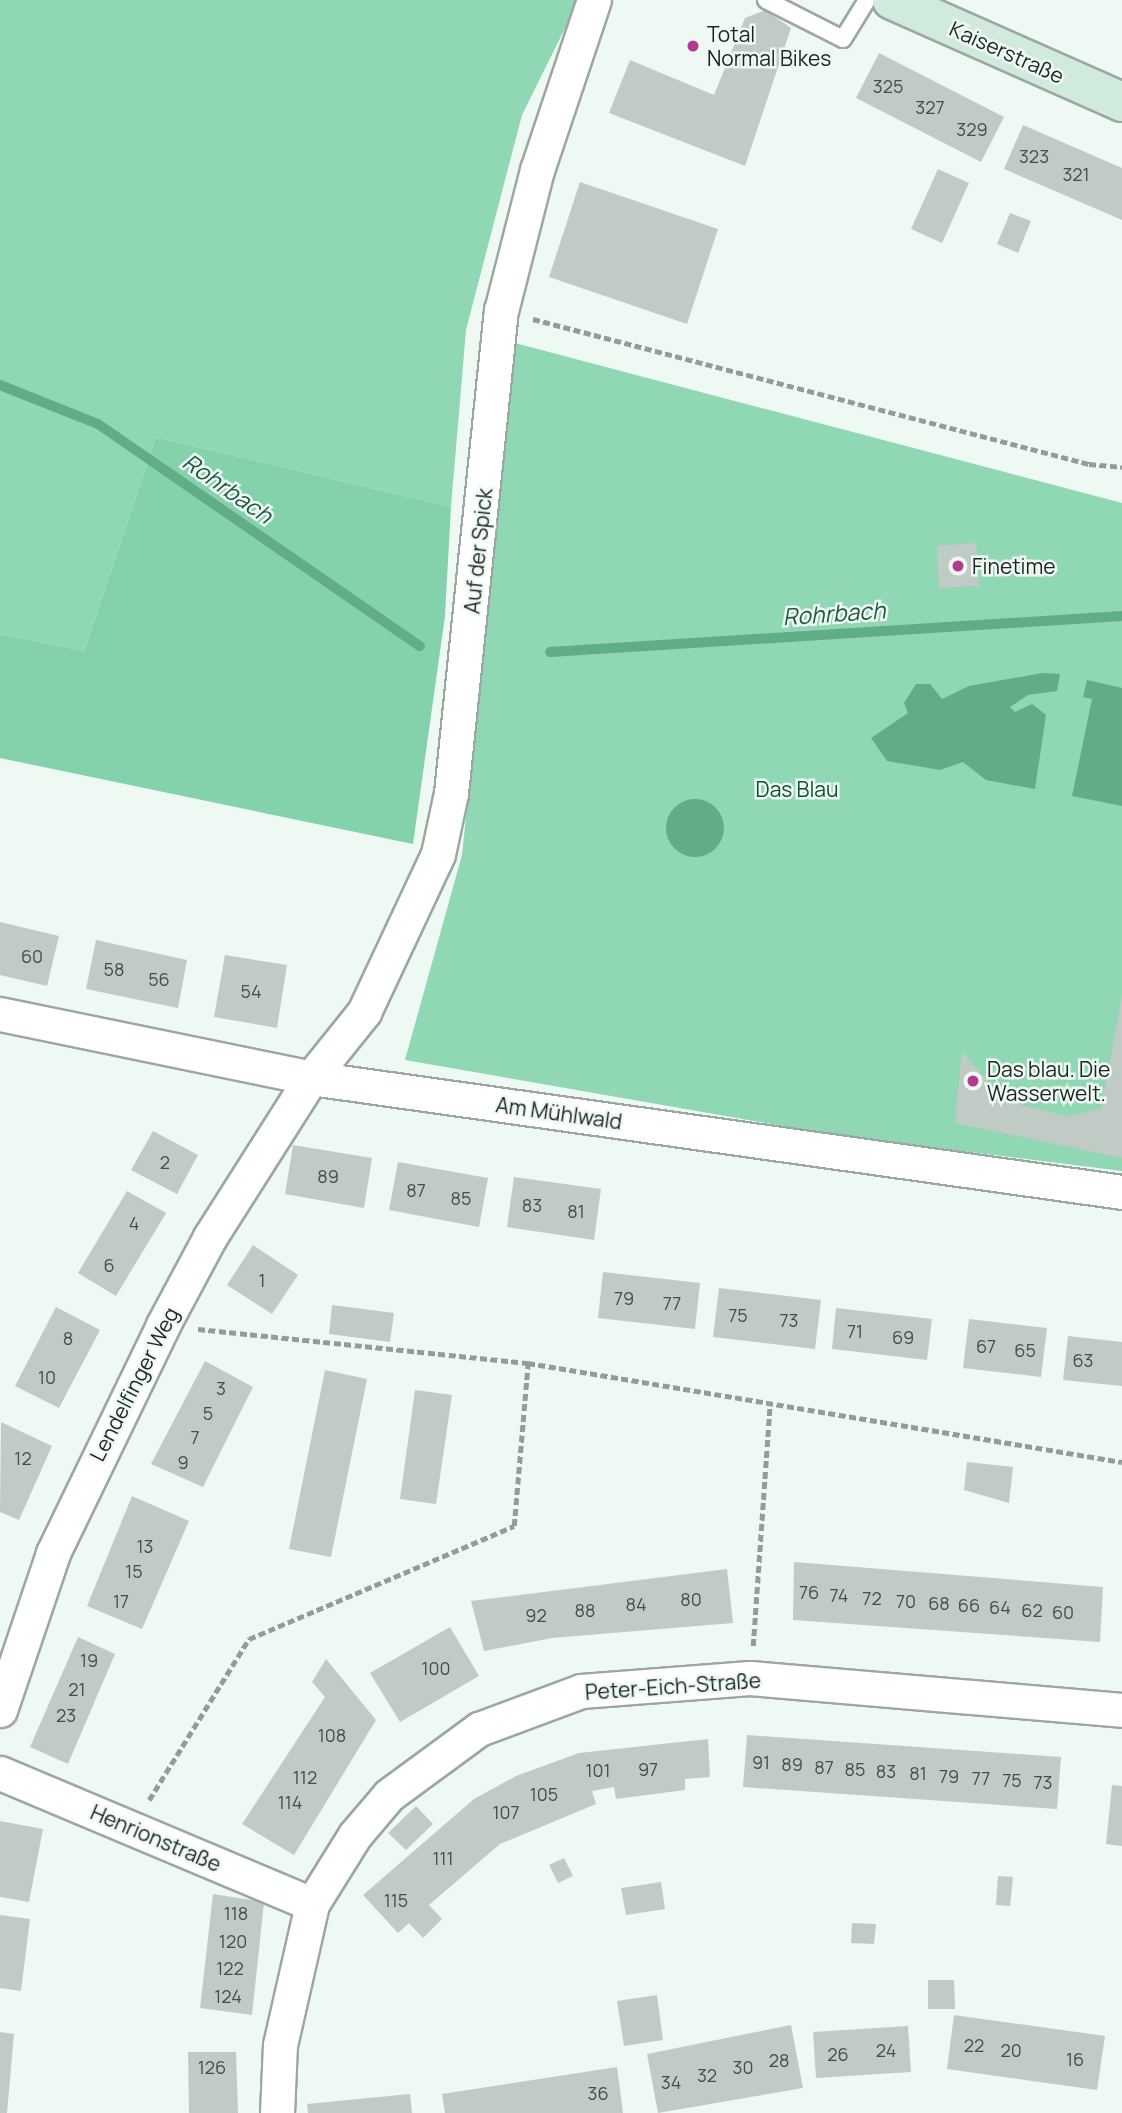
<!DOCTYPE html>
<meta charset="utf-8">
<style>
body{margin:0}
#map{position:relative;width:1122px;height:2113px;overflow:hidden;background:#eff9f4;font-family:Manrope,sans-serif}
div>[style]{position:absolute}
.green>*{inset:0;background:#90d7b3}
.forest>*{inset:0;background:#84d2ab}
.water>*{inset:0;background:#60ad88}
.round{border-radius:50%}
.stream>*{height:10px;margin:-5px;padding:0 5px;transform-origin:5px;border-radius:5px;background:#60ad88}
.building>*{inset:0;background:#c1cbc5}
.path>*{height:4.5px;margin-top:-2.25px;transform-origin:0;background:repeating-linear-gradient(90deg,#949c98 0 7px,transparent 0 10.5px)}
.roads{filter:drop-shadow(2px 0 #9da7a2) drop-shadow(-2px 0 #9da7a2) drop-shadow(0 2px #9da7a2) drop-shadow(0 -2px #9da7a2)}
.service>*{height:16px;margin:-8px;padding:0 8px;transform-origin:8px;border-radius:8px;background:#fff}
.minor>*{height:33px;margin:-16.5px;padding:0 16.5px;transform-origin:16.5px;border-radius:16.5px;background:#fff}
.secondary>*{height:38px;margin:-19px;padding:0 19px;transform-origin:19px;border-radius:19px;background:#d0ebde}
.dots>*{width:19px;height:19px;translate:-50% -50%;box-sizing:border-box;border:4px solid #eff9f4;border-radius:50%}
span{translate:-50% -50%;white-space:nowrap;text-align:center;line-height:1.15;-webkit-text-stroke:5px #eff9f4;paint-order:stroke}
.number-label{font-size:18px;color:#484d4a}
.number-label span{-webkit-text-stroke-width:0}
.poi-label{font-size:21px;color:#1f2321}
.left{translate:0 -50%;text-align:left}
.street-label{font-size:21px;color:#1f2321}
.park-label{font-size:21px;color:#104e35}
.water-label{font-size:23px;color:#1d583f;font-style:italic}
</style>
<div id="map">
<div class="green">
<div style="clip-path:polygon(0 0,579px 0,522px 115px,466px 330px,451px 507px,156px 437px,84px 651px,0 634px)"></div>
<div style="clip-path:polygon(515px 343px,1122px 503px,1122px 1171px,840px 1136px,405px 1060px,462px 855px)"></div>
</div>
<div class="forest">
<div style="clip-path:polygon(156px 437px,451px 507px,445px 616px,413px 844px,0 758px,0 634px,84px 651px)"></div>
</div>
<div class="water">
<div style="clip-path:polygon(1042px 673px,1060px 674px,1057px 691px,1028px 695px,1010px 707px,1015px 712px,1032px 704px,1046px 715px,1035px 789px,986px 780px,963px 762px,940px 770px,887px 761px,871px 738px,908px 713px,904px 703px,916px 684px,930px 684px,942px 699px,969px 686px)"></div>
<div style="clip-path:polygon(1087px 680px,1122px 688px,1122px 806px,1072px 796px,1092px 699px,1083px 697px)"></div>
<div class="round" style="left:666px;top:799px;width:58px;height:58px"></div>
</div>
<div class="stream">
<div style="left:0;top:385px;width:105px;rotate:21.7deg"></div>
<div style="left:98px;top:424px;width:391px;rotate:34.6deg"></div>
<div style="left:550px;top:652px;width:573px;rotate:-3.6deg"></div>
</div>
<div class="building">
<div style="clip-path:polygon(765px 10px,791px 28px,745px 166px,609px 113px,630px 60px,714px 95px,745px 18px)"></div>
<div style="clip-path:polygon(879px 53px,1004px 117px,981px 162px,856px 98px)"></div>
<div style="clip-path:polygon(1023px 125px,1122px 168px,1122px 220px,1004px 169px)"></div>
<div style="clip-path:polygon(938px 169px,969px 183px,942px 243px,911px 229px)"></div>
<div style="clip-path:polygon(580px 182px,718px 229px,687px 324px,549px 277px)"></div>
<div style="clip-path:polygon(1010px 213px,1031px 221px,1018px 253px,997px 244px)"></div>
<div style="clip-path:polygon(976px 543px,979px 586px,939px 588px,937px 546px)"></div>
<div style="clip-path:polygon(0 922px,59px 936px,47px 986px,0 975px)"></div>
<div style="clip-path:polygon(96px 940px,187px 960px,178px 1008px,86px 989px)"></div>
<div style="clip-path:polygon(225px 955px,287px 965px,277px 1028px,214px 1017px)"></div>
<div style="clip-path:polygon(1122px 996px,1122px 1158px,955px 1123px,962px 1052px,997px 1091px,1020px 1105px,1068px 1116px,1101px 1109px)"></div>
<div style="clip-path:polygon(153px 1131px,198px 1155px,177px 1194px,131px 1170px)"></div>
<div style="clip-path:polygon(293px 1145px,372px 1158px,364px 1208px,285px 1194px)"></div>
<div style="clip-path:polygon(398px 1162px,488px 1178px,479px 1227px,389px 1210px)"></div>
<div style="clip-path:polygon(514px 1177px,601px 1189px,594px 1240px,507px 1227px)"></div>
<div style="clip-path:polygon(127px 1191px,166px 1213px,116px 1296px,78px 1273px)"></div>
<div style="clip-path:polygon(253px 1245px,298px 1275px,272px 1314px,227px 1285px)"></div>
<div style="clip-path:polygon(603px 1272px,700px 1283px,695px 1329px,598px 1318px)"></div>
<div style="clip-path:polygon(719px 1288px,821px 1300px,815px 1349px,713px 1337px)"></div>
<div style="clip-path:polygon(332px 1305px,394px 1313px,390px 1342px,329px 1334px)"></div>
<div style="clip-path:polygon(56px 1307px,100px 1330px,59px 1408px,15px 1386px)"></div>
<div style="clip-path:polygon(836px 1308px,932px 1319px,927px 1360px,832px 1349px)"></div>
<div style="clip-path:polygon(969px 1319px,1047px 1328px,1041px 1377px,963px 1368px)"></div>
<div style="clip-path:polygon(1068px 1336px,1122px 1342px,1122px 1386px,1063px 1380px)"></div>
<div style="clip-path:polygon(205px 1361px,253px 1387px,203px 1487px,151px 1464px)"></div>
<div style="clip-path:polygon(325px 1370px,367px 1379px,331px 1557px,289px 1549px)"></div>
<div style="clip-path:polygon(415px 1390px,452px 1395px,436px 1504px,400px 1499px)"></div>
<div style="clip-path:polygon(1px 1422px,52px 1446px,19px 1520px,0 1512px)"></div>
<div style="clip-path:polygon(967px 1462px,1013px 1467px,1009px 1503px,964px 1490px)"></div>
<div style="clip-path:polygon(132px 1496px,189px 1521px,142px 1629px,87px 1606px)"></div>
<div style="clip-path:polygon(794px 1562px,1103px 1587px,1100px 1642px,793px 1620px)"></div>
<div style="clip-path:polygon(727px 1569px,733px 1623px,552px 1638px,484px 1651px,471px 1601px)"></div>
<div style="clip-path:polygon(450px 1627px,479px 1676px,400px 1722px,370px 1673px)"></div>
<div style="clip-path:polygon(78px 1637px,115px 1654px,68px 1764px,30px 1747px)"></div>
<div style="clip-path:polygon(326px 1659px,376px 1720px,294px 1855px,242px 1824px,325px 1697px,312px 1682px)"></div>
<div style="clip-path:polygon(747px 1735px,1061px 1757px,1057px 1809px,743px 1787px)"></div>
<div style="clip-path:polygon(708px 1739px,710px 1777px,685px 1779px,685px 1790px,616px 1799px,614px 1787px,592px 1791px,596px 1804px,500px 1844px,429px 1905px,442px 1919px,423px 1938px,409px 1923px,398px 1933px,363px 1895px,474px 1799px,516px 1776px,579px 1753px)"></div>
<div style="clip-path:polygon(1112px 1785px,1122px 1786px,1122px 1846px,1106px 1844px)"></div>
<div style="clip-path:polygon(416px 1806px,433px 1824px,406px 1850px,388px 1833px)"></div>
<div style="clip-path:polygon(0 1821px,43px 1829px,29px 1902px,0 1897px)"></div>
<div style="clip-path:polygon(564px 1858px,573px 1876px,558px 1883px,549px 1865px)"></div>
<div style="clip-path:polygon(998px 1876px,1013px 1877px,1010px 1906px,996px 1905px)"></div>
<div style="clip-path:polygon(661px 1882px,665px 1909px,626px 1915px,621px 1888px)"></div>
<div style="clip-path:polygon(213px 1894px,264px 1902px,252px 2015px,200px 2008px)"></div>
<div style="clip-path:polygon(0 1915px,30px 1919px,21px 1991px,0 1988px)"></div>
<div style="clip-path:polygon(852px 1923px,876px 1924px,874px 1944px,851px 1943px)"></div>
<div style="clip-path:polygon(928px 1980px,954px 1980px,955px 2009px,928px 2009px)"></div>
<div style="clip-path:polygon(657px 1995px,663px 2040px,624px 2046px,617px 2001px)"></div>
<div style="clip-path:polygon(954px 2015px,1105px 2036px,1097px 2090px,947px 2069px)"></div>
<div style="clip-path:polygon(791px 2025px,803px 2088px,658px 2113px,647px 2054px)"></div>
<div style="clip-path:polygon(908px 2026px,911px 2072px,816px 2078px,813px 2032px)"></div>
<div style="clip-path:polygon(0 2032px,14px 2034px,7px 2113px,0 2113px)"></div>
<div style="clip-path:polygon(188px 2052px,236px 2052px,238px 2113px,189px 2113px)"></div>
<div style="clip-path:polygon(617px 2067px,623px 2113px,445px 2113px,442px 2094px)"></div>
<div style="clip-path:polygon(410px 2094px,412px 2113px,308px 2113px,307px 2104px)"></div>
</div>
<div class="path">
<div style="left:533px;top:319px;width:575px;rotate:14.62deg"></div>
<div style="left:1089px;top:464px;width:33px;rotate:5deg"></div>
<div style="left:198px;top:1329px;width:332px;rotate:5.9deg"></div>
<div style="left:528px;top:1363px;width:602px;rotate:9.46deg"></div>
<div style="left:753px;top:1646px;width:244px;rotate:-86deg"></div>
<div style="left:149px;top:1800px;width:190px;rotate:-58.2deg"></div>
<div style="left:249px;top:1639px;width:288px;rotate:-23.1deg"></div>
<div style="left:514px;top:1526px;width:164px;rotate:-85.1deg"></div>
</div>
<div class="roads">
<div class="service">
<div style="left:766px;top:0;width:86px;rotate:26.9deg"></div>
<div style="left:843px;top:39px;width:46px;rotate:-58.4deg"></div>
</div>
<div class="minor">
<div style="left:0;top:1014px;width:318px;rotate:11.6deg"></div>
<div style="left:311px;top:1078px;width:819px;rotate:8deg"></div>
<div style="left:0;top:1710px;width:166px;rotate:-71.3deg"></div>
<div style="left:53px;top:1553px;width:253px;rotate:-64.2deg"></div>
<div style="left:163px;top:1325px;width:100px;rotate:-61.9deg"></div>
<div style="left:210px;top:1237px;width:188px;rotate:-57.6deg"></div>
<div style="left:311px;top:1078px;width:85px;rotate:-51.2deg"></div>
<div style="left:364px;top:1012px;width:174px;rotate:-64.9deg"></div>
<div style="left:438px;top:854px;width:62px;rotate:-78deg"></div>
<div style="left:451px;top:793px;width:485px;rotate:-84.1deg"></div>
<div style="left:501px;top:311px;width:146px;rotate:-75.7deg"></div>
<div style="left:537px;top:170px;width:179px;rotate:-71.5deg"></div>
<div style="left:0;top:1773px;width:338px;rotate:22.8deg"></div>
<div style="left:277px;top:2113px;width:68px;rotate:-87.5deg"></div>
<div style="left:280px;top:2045px;width:145px;rotate:-77.2deg"></div>
<div style="left:312px;top:1904px;width:81px;rotate:-58.1deg"></div>
<div style="left:355px;top:1835px;width:52px;rotate:-49.6deg"></div>
<div style="left:389px;top:1795px;width:112px;rotate:-36.3deg"></div>
<div style="left:479px;top:1729px;width:109px;rotate:-20.4deg"></div>
<div style="left:581px;top:1691px;width:169px;rotate:-4.4deg"></div>
<div style="left:750px;top:1678px;width:373px;rotate:4.9deg"></div>
</div>
<div class="secondary">
<div style="left:892px;top:0;width:252px;rotate:23.9deg"></div>
</div>
</div>
<div class="dots">
<div style="left:693px;top:46px;background:#b33b8f"></div>
<div style="left:958px;top:566px;background:#b33b8f"></div>
<div style="left:973px;top:1081px;background:#b33b8f"></div>
</div>
<div class="number-label">
<span style="left:888px;top:86px">325</span>
<span style="left:930px;top:107px">327</span>
<span style="left:972px;top:129px">329</span>
<span style="left:1034px;top:156px">323</span>
<span style="left:1076px;top:174px">321</span>
<span style="left:32px;top:956px">60</span>
<span style="left:114px;top:969px">58</span>
<span style="left:159px;top:979px">56</span>
<span style="left:251px;top:991px">54</span>
<span style="left:165px;top:1162px">2</span>
<span style="left:328px;top:1176px">89</span>
<span style="left:416px;top:1190px">87</span>
<span style="left:461px;top:1198px">85</span>
<span style="left:532px;top:1205px">83</span>
<span style="left:576px;top:1211px">81</span>
<span style="left:134px;top:1223px">4</span>
<span style="left:109px;top:1265px">6</span>
<span style="left:262px;top:1280px">1</span>
<span style="left:624px;top:1298px">79</span>
<span style="left:672px;top:1303px">77</span>
<span style="left:738px;top:1315px">75</span>
<span style="left:789px;top:1320px">73</span>
<span style="left:855px;top:1331px">71</span>
<span style="left:903px;top:1337px">69</span>
<span style="left:68px;top:1338px">8</span>
<span style="left:986px;top:1346px">67</span>
<span style="left:1025px;top:1350px">65</span>
<span style="left:1083px;top:1360px">63</span>
<span style="left:47px;top:1377px">10</span>
<span style="left:221px;top:1388px">3</span>
<span style="left:208px;top:1413px">5</span>
<span style="left:195px;top:1437px">7</span>
<span style="left:23px;top:1458px">12</span>
<span style="left:183px;top:1462px">9</span>
<span style="left:145px;top:1546px">13</span>
<span style="left:134px;top:1571px">15</span>
<span style="left:809px;top:1592px">76</span>
<span style="left:839px;top:1595px">74</span>
<span style="left:872px;top:1598px">72</span>
<span style="left:691px;top:1599px">80</span>
<span style="left:121px;top:1601px">17</span>
<span style="left:906px;top:1601px">70</span>
<span style="left:939px;top:1603px">68</span>
<span style="left:636px;top:1604px">84</span>
<span style="left:969px;top:1605px">66</span>
<span style="left:1000px;top:1607px">64</span>
<span style="left:585px;top:1610px">88</span>
<span style="left:1032px;top:1610px">62</span>
<span style="left:1063px;top:1612px">60</span>
<span style="left:536px;top:1615px">92</span>
<span style="left:89px;top:1660px">19</span>
<span style="left:436px;top:1668px">100</span>
<span style="left:77px;top:1689px">21</span>
<span style="left:66px;top:1715px">23</span>
<span style="left:332px;top:1735px">108</span>
<span style="left:761px;top:1762px">91</span>
<span style="left:792px;top:1764px">89</span>
<span style="left:824px;top:1767px">87</span>
<span style="left:648px;top:1769px">97</span>
<span style="left:855px;top:1769px">85</span>
<span style="left:598px;top:1770px">101</span>
<span style="left:886px;top:1771px">83</span>
<span style="left:918px;top:1773px">81</span>
<span style="left:949px;top:1776px">79</span>
<span style="left:305px;top:1777px">112</span>
<span style="left:981px;top:1778px">77</span>
<span style="left:1012px;top:1780px">75</span>
<span style="left:1043px;top:1782px">73</span>
<span style="left:544px;top:1794px">105</span>
<span style="left:290px;top:1802px">114</span>
<span style="left:506px;top:1812px">107</span>
<span style="left:443px;top:1858px">111</span>
<span style="left:396px;top:1900px">115</span>
<span style="left:236px;top:1913px">118</span>
<span style="left:233px;top:1941px">120</span>
<span style="left:230px;top:1968px">122</span>
<span style="left:228px;top:1996px">124</span>
<span style="left:974px;top:2045px">22</span>
<span style="left:886px;top:2050px">24</span>
<span style="left:1011px;top:2050px">20</span>
<span style="left:838px;top:2054px">26</span>
<span style="left:1075px;top:2059px">16</span>
<span style="left:779px;top:2060px">28</span>
<span style="left:212px;top:2067px">126</span>
<span style="left:743px;top:2067px">30</span>
<span style="left:707px;top:2075px">32</span>
<span style="left:671px;top:2082px">34</span>
<span style="left:598px;top:2093px">36</span>
</div>
<div class="poi-label">
<span class="left" style="left:707px;top:46px">Total<br>Normal Bikes</span>
<span class="left" style="left:972px;top:566px">Finetime</span>
<span class="left" style="left:987px;top:1081px">Das blau. Die<br>Wasserwelt.</span>
</div>
<div class="street-label">
<span style="left:1007px;top:52px;rotate:24deg">Kaiserstraße</span>
<span style="left:478px;top:551px;rotate:-84deg">Auf der Spick</span>
<span style="left:559px;top:1113px;rotate:8deg">Am Mühlwald</span>
<span style="left:134px;top:1384px;rotate:-63deg">Lendelfinger Weg</span>
<span style="left:673px;top:1686px;rotate:-4deg">Peter-Eich-Straße</span>
<span style="left:156px;top:1838px;rotate:23deg">Henrionstraße</span>
</div>
<div class="park-label">
<span style="left:797px;top:789px">Das Blau</span>
</div>
<div class="water-label">
<span style="left:228px;top:488px;rotate:35deg">Rohrbach</span>
<span style="left:834px;top:613px;rotate:-4deg">Rohrbach</span>
</div>
</div>
